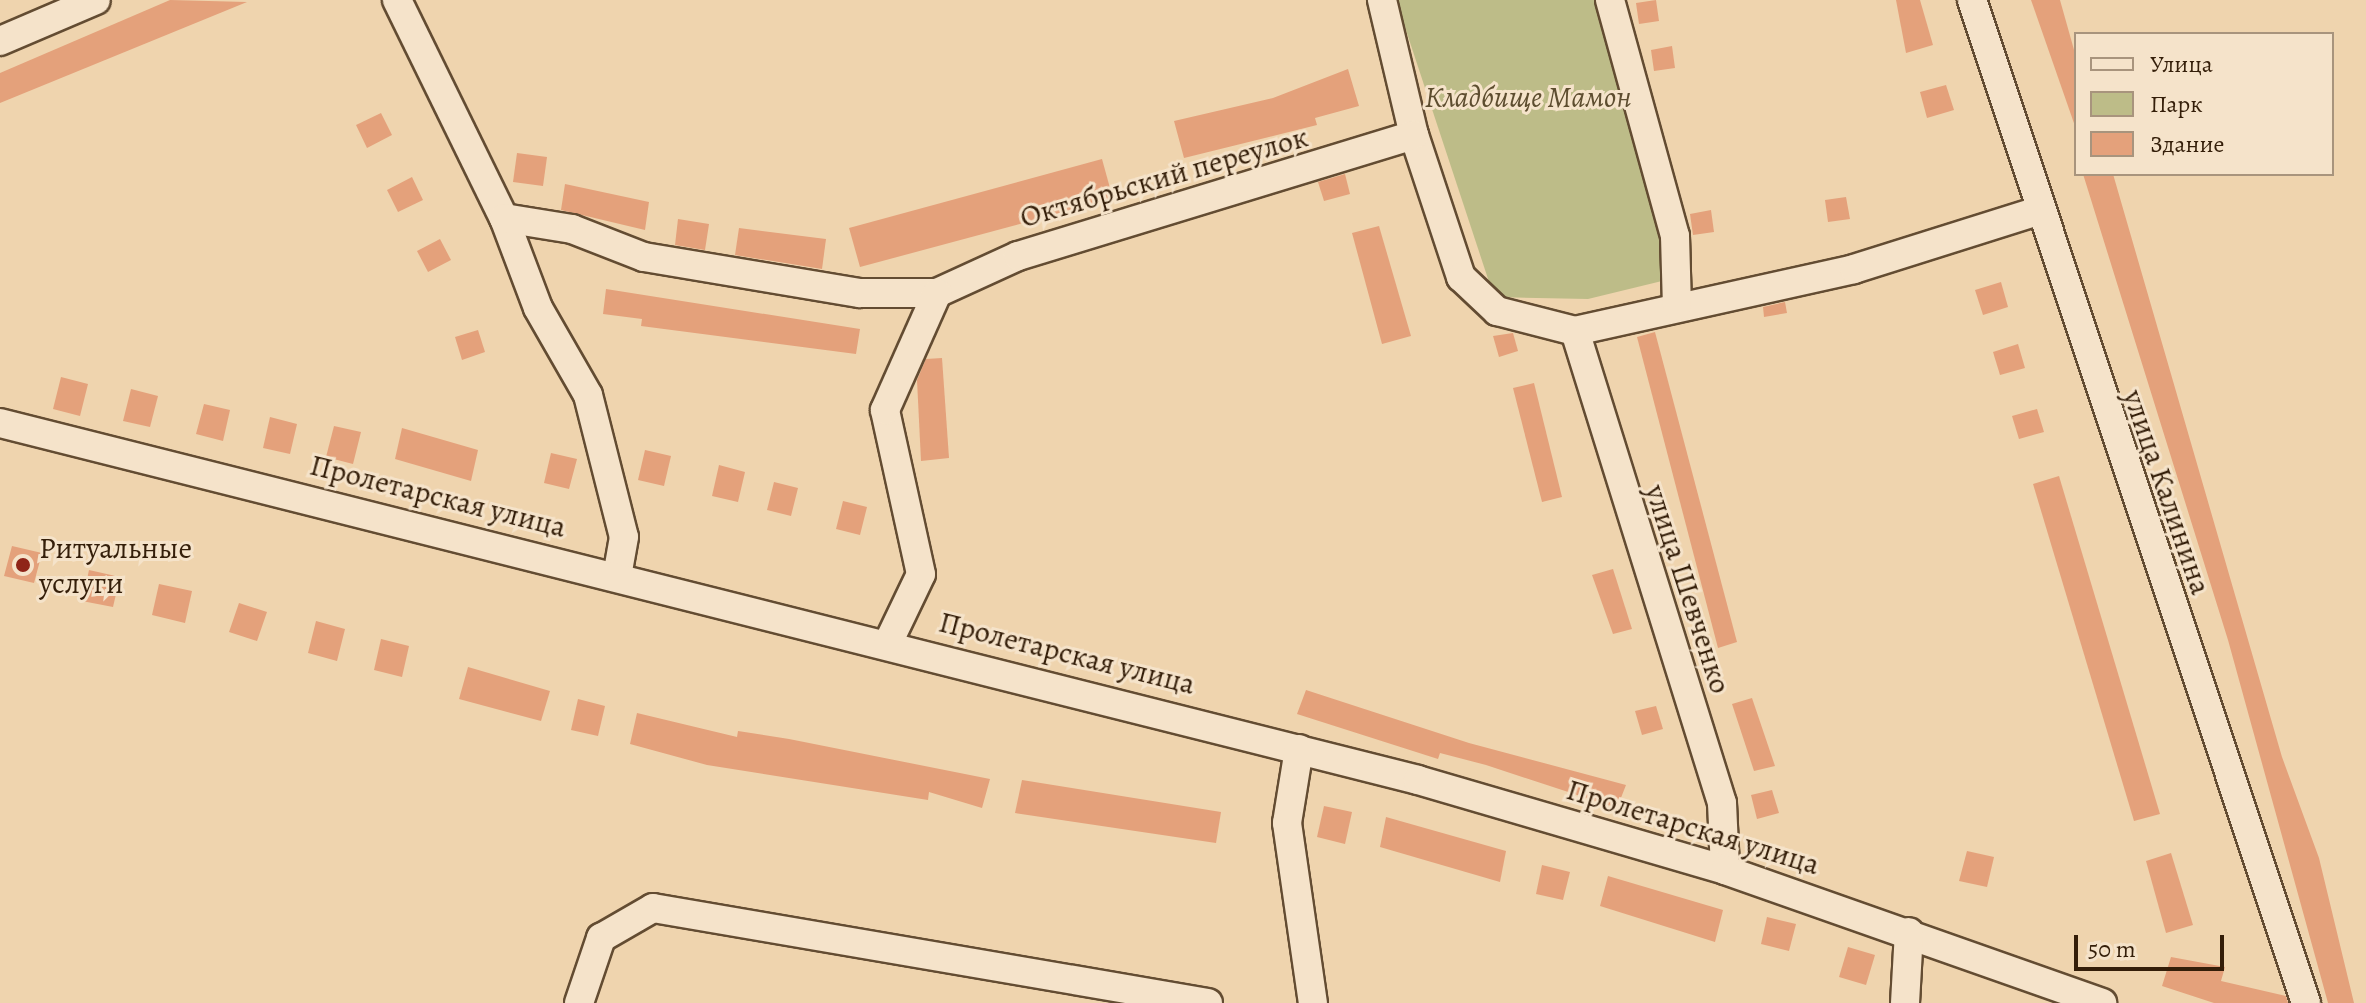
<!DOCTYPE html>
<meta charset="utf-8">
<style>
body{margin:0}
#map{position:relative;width:2366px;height:1003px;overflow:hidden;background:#efd4ae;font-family:Alegreya,serif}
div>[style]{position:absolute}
.green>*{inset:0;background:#bdbc88}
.building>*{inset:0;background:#e4a17b}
.roads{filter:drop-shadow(2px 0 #634c32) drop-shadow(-2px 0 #634c32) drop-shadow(0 2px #634c32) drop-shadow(0 -2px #634c32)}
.minor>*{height:28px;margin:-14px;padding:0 14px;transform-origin:14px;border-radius:14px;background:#f5e3ca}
.dots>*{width:22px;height:22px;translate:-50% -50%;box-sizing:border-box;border:4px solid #f5e3ca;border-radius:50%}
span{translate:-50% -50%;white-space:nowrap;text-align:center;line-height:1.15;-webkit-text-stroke:6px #f5e3ca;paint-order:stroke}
.park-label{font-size:30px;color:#5d4d2f;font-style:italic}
.street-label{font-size:30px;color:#341e09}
.poi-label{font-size:30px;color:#341e09}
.left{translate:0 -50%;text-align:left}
.legend{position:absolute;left:2074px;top:32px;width:260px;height:144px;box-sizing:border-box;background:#f5e3ca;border:2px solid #a8947d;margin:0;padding:10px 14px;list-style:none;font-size:24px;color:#341e09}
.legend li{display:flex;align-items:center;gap:16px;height:40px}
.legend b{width:40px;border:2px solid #a8947d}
.scale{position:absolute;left:2074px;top:935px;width:150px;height:36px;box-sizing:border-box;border:4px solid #341e09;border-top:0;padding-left:10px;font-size:24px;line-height:28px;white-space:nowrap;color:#341e09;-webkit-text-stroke:6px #f5e3ca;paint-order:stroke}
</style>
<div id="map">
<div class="green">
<div style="clip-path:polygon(1396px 0,1601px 0,1663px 233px,1662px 281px,1588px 299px,1494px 297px)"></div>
</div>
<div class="building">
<div style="clip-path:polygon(170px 0,247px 2px,0 103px,0 73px)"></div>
<div style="clip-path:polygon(1656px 0,1659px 21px,1639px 24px,1636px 3px)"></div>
<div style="clip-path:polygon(1896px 0,1920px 0,1933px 45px,1906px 53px)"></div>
<div style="clip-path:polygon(2031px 0,2060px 0,2076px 57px,2076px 129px)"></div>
<div style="clip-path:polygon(1672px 46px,1675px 68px,1654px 71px,1651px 50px)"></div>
<div style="clip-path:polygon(1348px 69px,1359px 106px,1315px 118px,1317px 125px,1184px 158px,1174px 121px,1273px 98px)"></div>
<div style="clip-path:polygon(1946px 85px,1954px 110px,1927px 118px,1920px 92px)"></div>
<div style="clip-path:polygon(381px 113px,392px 135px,367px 148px,356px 125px)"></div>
<div style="clip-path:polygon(517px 153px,547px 157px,543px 186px,513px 182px)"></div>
<div style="clip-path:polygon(1102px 159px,1113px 199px,860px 267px,849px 228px)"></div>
<div style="clip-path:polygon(1345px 174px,1350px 194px,1324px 201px,1318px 182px)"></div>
<div style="clip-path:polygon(2083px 174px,2113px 174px,2282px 757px,2319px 858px,2354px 1003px,2328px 1003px,2228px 640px)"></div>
<div style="clip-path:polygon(412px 177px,423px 200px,398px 212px,387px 190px)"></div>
<div style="clip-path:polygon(565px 184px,649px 202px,645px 230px,561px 210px)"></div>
<div style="clip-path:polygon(1846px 197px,1850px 219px,1828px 222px,1825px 200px)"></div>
<div style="clip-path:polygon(1711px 210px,1714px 232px,1693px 235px,1690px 214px)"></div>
<div style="clip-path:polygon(678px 219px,709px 224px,705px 250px,675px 245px)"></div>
<div style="clip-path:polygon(1379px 226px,1411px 336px,1382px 344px,1352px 233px)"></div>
<div style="clip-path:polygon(739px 228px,826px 239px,822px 269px,735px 255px)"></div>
<div style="clip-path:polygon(440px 239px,451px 260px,428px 272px,417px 251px)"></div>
<div style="clip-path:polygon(2001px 282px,2008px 307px,1983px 315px,1975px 290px)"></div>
<div style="clip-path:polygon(606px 289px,860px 329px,856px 354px,641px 326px,642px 319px,603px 314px)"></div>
<div style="clip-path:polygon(1785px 302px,1787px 313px,1764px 317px,1763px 307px)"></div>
<div style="clip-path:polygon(478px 330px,485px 352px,462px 360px,455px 337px)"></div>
<div style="clip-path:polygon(1655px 332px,1737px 642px,1718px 648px,1637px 337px)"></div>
<div style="clip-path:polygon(1513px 333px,1518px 351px,1499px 357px,1493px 336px)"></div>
<div style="clip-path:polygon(2018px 344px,2025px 368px,2000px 375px,1993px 352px)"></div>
<div style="clip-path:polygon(942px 358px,949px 458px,921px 461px,917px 380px,926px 359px)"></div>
<div style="clip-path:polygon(61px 377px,88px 384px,80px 416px,53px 409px)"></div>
<div style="clip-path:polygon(1534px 383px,1562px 497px,1542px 502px,1513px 388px)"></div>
<div style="clip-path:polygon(131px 389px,158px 396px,150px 427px,123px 421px)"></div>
<div style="clip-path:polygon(204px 404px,230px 410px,223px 441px,196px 434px)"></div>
<div style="clip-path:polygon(2037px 409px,2044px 432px,2019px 439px,2012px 416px)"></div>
<div style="clip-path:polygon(270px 417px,297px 424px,290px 454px,263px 448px)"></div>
<div style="clip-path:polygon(334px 426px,361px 432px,353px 464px,326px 457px)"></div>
<div style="clip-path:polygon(402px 428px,478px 450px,471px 481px,395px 459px)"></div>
<div style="clip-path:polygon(645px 450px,671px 456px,664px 486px,638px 480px)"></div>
<div style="clip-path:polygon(551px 453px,577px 459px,569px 489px,544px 483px)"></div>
<div style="clip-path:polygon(719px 465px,745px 472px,738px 502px,712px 496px)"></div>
<div style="clip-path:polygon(2059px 476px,2160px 814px,2134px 821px,2033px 484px)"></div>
<div style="clip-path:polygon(774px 482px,798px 488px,791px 516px,767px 510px)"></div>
<div style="clip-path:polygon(843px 501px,867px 507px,860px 535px,836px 529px)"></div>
<div style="clip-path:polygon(12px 546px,42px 553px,34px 583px,4px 576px)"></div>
<div style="clip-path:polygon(1613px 569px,1632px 629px,1613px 634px,1592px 575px)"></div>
<div style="clip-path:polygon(89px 570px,120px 577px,113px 607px,82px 601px)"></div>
<div style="clip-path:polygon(159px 584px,192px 591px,185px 623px,152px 615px)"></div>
<div style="clip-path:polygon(239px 603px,267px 612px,257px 641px,229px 632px)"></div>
<div style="clip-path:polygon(316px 621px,345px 629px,337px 661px,308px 653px)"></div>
<div style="clip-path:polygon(381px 639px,409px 646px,402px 677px,374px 670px)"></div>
<div style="clip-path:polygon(468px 667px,550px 691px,541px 721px,459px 699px)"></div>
<div style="clip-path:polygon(1306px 690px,1469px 743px,1626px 785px,1617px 808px,1486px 765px,1440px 753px,1438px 759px,1297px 714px)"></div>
<div style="clip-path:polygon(1752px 698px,1775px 766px,1754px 771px,1732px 704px)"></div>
<div style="clip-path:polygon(578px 699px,605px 706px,598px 736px,571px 730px)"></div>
<div style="clip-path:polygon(1656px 706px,1663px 729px,1642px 735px,1635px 711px)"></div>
<div style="clip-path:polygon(637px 713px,737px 737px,738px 731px,789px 739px,990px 779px,982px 808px,929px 792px,928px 800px,707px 765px,630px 744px)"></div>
<div style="clip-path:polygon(1022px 780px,1221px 812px,1216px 843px,1015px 813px)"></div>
<div style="clip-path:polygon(1772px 790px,1779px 813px,1757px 819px,1751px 795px)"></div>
<div style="clip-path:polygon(1324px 806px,1352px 812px,1345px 844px,1317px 837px)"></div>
<div style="clip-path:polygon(1386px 817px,1506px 851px,1500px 882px,1380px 847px)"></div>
<div style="clip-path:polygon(1967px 851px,1994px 857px,1987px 887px,1959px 881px)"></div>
<div style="clip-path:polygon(2171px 853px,2193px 925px,2166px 933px,2146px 861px)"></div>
<div style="clip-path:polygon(1542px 865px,1570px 872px,1563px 900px,1536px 894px)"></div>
<div style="clip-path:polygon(1608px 876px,1723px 910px,1715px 942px,1600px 906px)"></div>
<div style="clip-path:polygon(1767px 917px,1796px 924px,1789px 951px,1761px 944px)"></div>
<div style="clip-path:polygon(1848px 947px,1875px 955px,1866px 985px,1839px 977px)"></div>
<div style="clip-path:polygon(2171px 957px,2225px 967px,2221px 981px,2286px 996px,2288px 1003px,2214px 1003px,2162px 986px)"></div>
</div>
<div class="roads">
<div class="minor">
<div style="left:397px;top:0;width:243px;rotate:63.9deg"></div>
<div style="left:504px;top:218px;width:96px;rotate:69.3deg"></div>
<div style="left:538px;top:308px;width:100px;rotate:60.1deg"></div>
<div style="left:588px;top:395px;width:146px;rotate:75.8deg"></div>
<div style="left:624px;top:537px;width:39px;rotate:100deg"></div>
<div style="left:1382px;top:0;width:139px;rotate:76.7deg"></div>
<div style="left:1414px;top:135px;width:150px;rotate:71.7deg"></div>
<div style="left:1461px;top:277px;width:50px;rotate:43.4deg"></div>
<div style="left:1497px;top:311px;width:81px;rotate:14.4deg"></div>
<div style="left:1575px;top:331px;width:286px;rotate:-12.5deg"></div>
<div style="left:1854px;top:269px;width:193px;rotate:-17.5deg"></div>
<div style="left:1610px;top:0;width:245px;rotate:74.6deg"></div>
<div style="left:1675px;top:236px;width:70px;rotate:88.4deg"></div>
<div style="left:1972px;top:0;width:1057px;rotate:71.58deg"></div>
<div style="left:0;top:41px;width:104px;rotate:-23.1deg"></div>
<div style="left:504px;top:218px;width:69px;rotate:9.2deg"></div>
<div style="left:572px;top:229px;width:77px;rotate:21.3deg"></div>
<div style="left:644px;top:257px;width:219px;rotate:9.5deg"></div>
<div style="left:860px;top:293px;width:77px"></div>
<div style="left:937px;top:293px;width:89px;rotate:-24.6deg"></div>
<div style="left:1018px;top:256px;width:414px;rotate:-17deg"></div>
<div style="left:1575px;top:331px;width:494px;rotate:72.7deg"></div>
<div style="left:1722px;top:803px;width:67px;rotate:87.4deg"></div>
<div style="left:0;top:423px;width:1462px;rotate:14.13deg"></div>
<div style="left:1418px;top:780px;width:320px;rotate:16.3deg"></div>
<div style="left:1725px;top:870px;width:400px;rotate:19.4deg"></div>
<div style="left:888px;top:643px;width:76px;rotate:-64.4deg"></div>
<div style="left:921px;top:574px;width:168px;rotate:-102.4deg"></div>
<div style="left:885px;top:410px;width:128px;rotate:-66deg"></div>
<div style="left:1299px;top:749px;width:75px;rotate:99.2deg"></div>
<div style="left:1287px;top:823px;width:182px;rotate:81.8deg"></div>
<div style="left:579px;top:1003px;width:69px;rotate:-71.3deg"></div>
<div style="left:601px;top:938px;width:60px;rotate:-30deg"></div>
<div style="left:653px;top:908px;width:563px;rotate:9.71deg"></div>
<div style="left:1905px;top:1003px;width:71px;rotate:-86.8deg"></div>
</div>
</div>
<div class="dots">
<div style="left:23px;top:565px;background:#8f2418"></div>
</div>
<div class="park-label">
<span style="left:1528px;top:97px">Кладбище Мамон</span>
</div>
<div class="street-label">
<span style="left:1164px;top:177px;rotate:-16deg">Октябрьский переулок</span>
<span style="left:2167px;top:492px;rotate:71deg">улица Калинина</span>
<span style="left:438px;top:496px;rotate:14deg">Пролетарская улица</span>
<span style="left:1688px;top:589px;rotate:72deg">улица Шевченко</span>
<span style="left:1067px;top:653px;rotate:14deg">Пролетарская улица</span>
<span style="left:1693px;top:827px;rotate:17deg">Пролетарская улица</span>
</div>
<div class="poi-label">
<span class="left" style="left:39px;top:565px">Ритуальные<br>услуги</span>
</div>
<ul class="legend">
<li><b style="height:10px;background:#f5e3ca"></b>Улица</li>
<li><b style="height:22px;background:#bdbc88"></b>Парк</li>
<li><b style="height:22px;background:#e4a17b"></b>Здание</li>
</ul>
<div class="scale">50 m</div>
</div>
